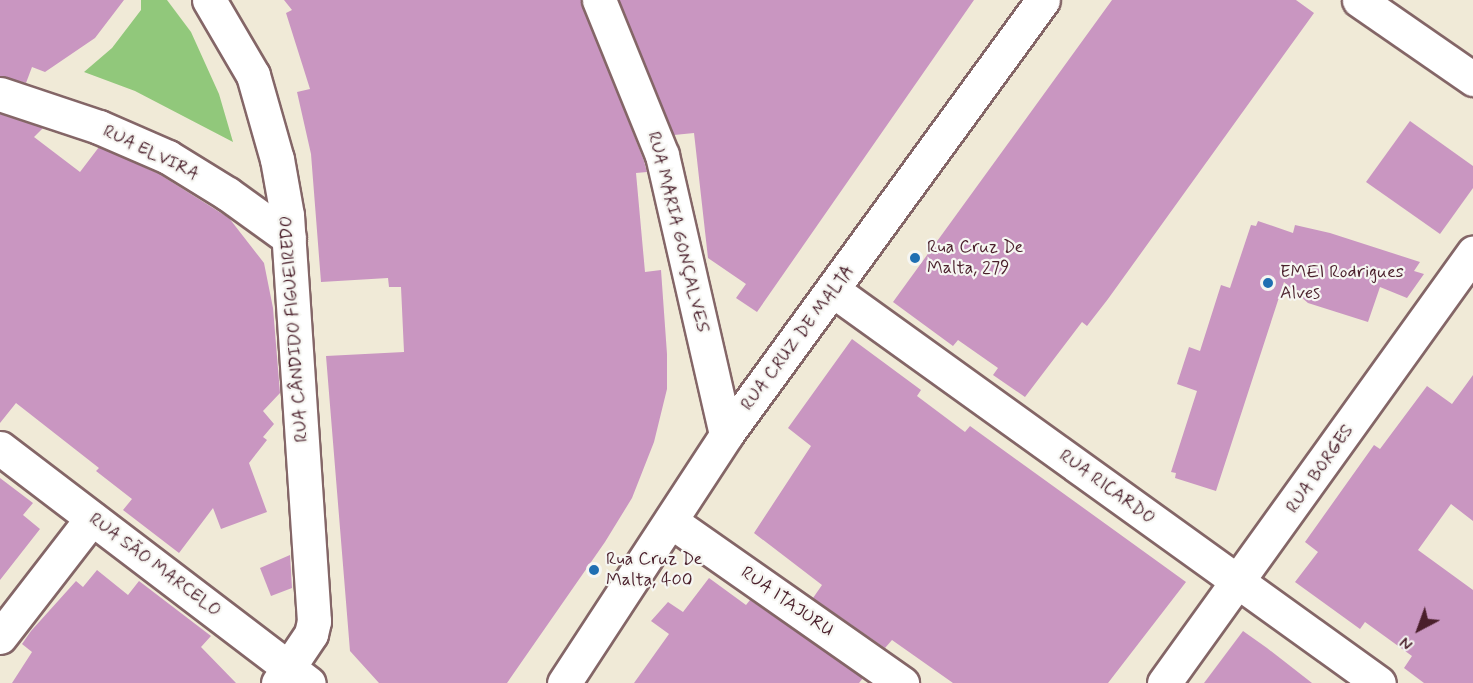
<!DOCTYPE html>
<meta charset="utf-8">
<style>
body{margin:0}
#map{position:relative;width:1473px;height:683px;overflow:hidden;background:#f0ead7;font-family:Mynerve,sans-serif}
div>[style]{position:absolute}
.green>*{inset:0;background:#91c87b}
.building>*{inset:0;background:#c996c1}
.roads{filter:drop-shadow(2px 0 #846667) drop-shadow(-2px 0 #846667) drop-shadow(0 2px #846667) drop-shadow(0 -2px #846667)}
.street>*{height:33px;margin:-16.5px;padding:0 16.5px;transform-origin:16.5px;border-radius:16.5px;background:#fff}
.secondary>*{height:33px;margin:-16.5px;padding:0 16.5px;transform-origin:16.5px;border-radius:16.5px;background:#fff}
.dots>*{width:16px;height:16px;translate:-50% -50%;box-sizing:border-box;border:3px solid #f6f6f2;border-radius:50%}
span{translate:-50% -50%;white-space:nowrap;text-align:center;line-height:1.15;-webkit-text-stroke:4.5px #f6f6f2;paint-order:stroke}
.street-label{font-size:18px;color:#4a1f2b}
.poi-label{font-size:18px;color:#4a1f2b}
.left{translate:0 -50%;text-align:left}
.north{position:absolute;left:1389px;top:599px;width:60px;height:60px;-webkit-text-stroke:4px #f6f6f2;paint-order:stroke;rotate:221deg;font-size:16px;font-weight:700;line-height:24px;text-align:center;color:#4a1f2b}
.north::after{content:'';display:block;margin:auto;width:21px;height:27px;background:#4a1f2b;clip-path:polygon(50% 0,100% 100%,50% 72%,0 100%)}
</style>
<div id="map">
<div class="green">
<div style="clip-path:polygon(141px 0,167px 0,191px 32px,219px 94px,233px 142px,135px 91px,84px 72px,112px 48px,141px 10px)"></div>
</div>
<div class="building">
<div style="clip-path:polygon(0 0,124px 0,95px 38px,45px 72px,32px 67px,26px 83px,0 76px)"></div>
<div style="clip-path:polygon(284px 0,581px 0,644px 161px,647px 172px,636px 173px,645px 272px,661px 270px,667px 354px,667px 389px,654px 442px,632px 498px,605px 542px,507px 683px,379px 683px,350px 651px,326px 356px,404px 352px,401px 287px,389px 287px,388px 278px,321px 282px,311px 154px,297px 92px,310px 89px,286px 13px,292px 10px)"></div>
<div style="clip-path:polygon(619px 0,974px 0,757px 312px,736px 298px,746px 284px,708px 258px,694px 133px,674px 135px)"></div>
<div style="clip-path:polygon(1112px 0,1296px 0,1314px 13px,1108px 299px,1087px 326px,1082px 322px,1025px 397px,993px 375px,998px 368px,958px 340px,953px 346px,893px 302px)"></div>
<div style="clip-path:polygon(0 114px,43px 128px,34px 137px,80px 172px,99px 147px,159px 174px,229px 218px,264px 263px,273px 308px,280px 393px,263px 411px,274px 424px,263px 437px,267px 440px,249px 463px,267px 512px,221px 529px,213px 508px,179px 553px,123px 510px,132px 499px,96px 471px,99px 468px,16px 403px,0 423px)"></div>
<div style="clip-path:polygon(1410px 121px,1473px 166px,1473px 188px,1440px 234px,1366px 182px)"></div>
<div style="clip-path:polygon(1258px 221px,1293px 233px,1295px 225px,1330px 233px,1420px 262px,1414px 271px,1424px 274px,1407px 298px,1380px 287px,1368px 322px,1308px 303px,1284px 282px,1216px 491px,1175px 478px,1176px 473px,1171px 472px,1197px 391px,1177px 384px,1189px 347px,1200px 351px,1221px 285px,1230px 288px,1251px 225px,1256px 226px)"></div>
<div style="clip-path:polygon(852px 339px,921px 390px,917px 396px,965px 432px,970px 426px,1186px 582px,1108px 683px,953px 683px,892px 640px,885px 648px,813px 598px,822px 585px,754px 533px,811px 446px,788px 428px)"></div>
<div style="clip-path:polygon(1473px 375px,1473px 521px,1451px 504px,1418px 550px,1473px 590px,1473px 683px,1424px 683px,1404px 668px,1412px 656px,1365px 622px,1360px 629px,1295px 582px,1318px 552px,1305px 542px,1374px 445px,1380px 449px,1427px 386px,1452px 404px)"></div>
<div style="clip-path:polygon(0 478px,33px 503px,23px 515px,40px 529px,0 580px)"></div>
<div style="clip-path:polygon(290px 555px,292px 588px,271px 596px,260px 568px)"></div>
<div style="clip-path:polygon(97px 570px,128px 595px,139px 581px,211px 636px,201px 647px,236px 683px,12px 683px,32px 652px,22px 644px,31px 631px,76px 581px,83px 587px)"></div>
<div style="clip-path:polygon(709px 578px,746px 605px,750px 600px,863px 678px,859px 683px,634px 683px,669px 634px,651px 621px,668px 602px,683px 612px)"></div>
<div style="clip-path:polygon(1243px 631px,1267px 648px,1312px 683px,1204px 683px)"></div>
</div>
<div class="roads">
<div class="street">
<div style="left:209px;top:0;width:87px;rotate:59.6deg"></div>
<div style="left:253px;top:75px;width:87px;rotate:74.1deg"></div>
<div style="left:277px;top:159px;width:57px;rotate:79.9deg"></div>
<div style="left:287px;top:215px;width:407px;rotate:86.2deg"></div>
<div style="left:314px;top:621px;width:13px;rotate:103deg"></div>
<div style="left:311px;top:634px;width:59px;rotate:124deg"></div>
<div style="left:599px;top:0;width:167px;rotate:67.9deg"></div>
<div style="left:662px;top:155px;width:287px;rotate:77.1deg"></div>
<div style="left:1359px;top:0;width:139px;rotate:34.7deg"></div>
<div style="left:0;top:94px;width:104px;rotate:18.4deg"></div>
<div style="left:99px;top:127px;width:75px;rotate:23.5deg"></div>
<div style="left:168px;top:157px;width:70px;rotate:31.7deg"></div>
<div style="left:228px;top:194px;width:75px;rotate:35.8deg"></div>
<div style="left:834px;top:291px;width:671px;rotate:35.73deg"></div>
<div style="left:0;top:448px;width:388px;rotate:37.3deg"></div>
<div style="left:672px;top:522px;width:281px;rotate:35deg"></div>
<div style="left:0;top:637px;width:150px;rotate:-52.3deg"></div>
<div style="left:1164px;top:683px;width:530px;rotate:-54.3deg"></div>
</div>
<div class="secondary">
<div style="left:564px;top:683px;width:296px;rotate:-56.8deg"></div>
<div style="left:726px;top:435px;width:538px;rotate:-53.92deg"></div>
</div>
</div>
<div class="dots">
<div style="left:915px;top:258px;background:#1f6fb2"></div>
<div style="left:1268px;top:283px;background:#1f6fb2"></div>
<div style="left:594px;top:570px;background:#1f6fb2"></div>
</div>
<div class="street-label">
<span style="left:151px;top:153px;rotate:26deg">RUA ELVIRA</span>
<span style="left:678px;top:232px;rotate:76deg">RUA MARIA GONÇALVES</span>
<span style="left:294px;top:329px;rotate:-94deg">RUA CÂNDIDO FIGUEIREDO</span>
<span style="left:798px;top:338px;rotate:-53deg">RUA CRUZ DE MALTA</span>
<span style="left:1320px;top:469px;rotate:-55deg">RUA BORGES</span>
<span style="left:1107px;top:487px;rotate:36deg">RUA RICARDO</span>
<span style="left:155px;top:565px;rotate:37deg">RUA SÃO MARCELO</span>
<span style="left:787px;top:602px;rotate:35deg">RUA ITAJURU</span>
</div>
<div class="poi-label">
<span class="left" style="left:927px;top:258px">Rua Cruz De<br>Malta, 279</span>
<span class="left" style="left:1280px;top:283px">EMEI Rodrigues<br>Alves</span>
<span class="left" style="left:606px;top:570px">Rua Cruz De<br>Malta, 400</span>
</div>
<div class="north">N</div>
</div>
